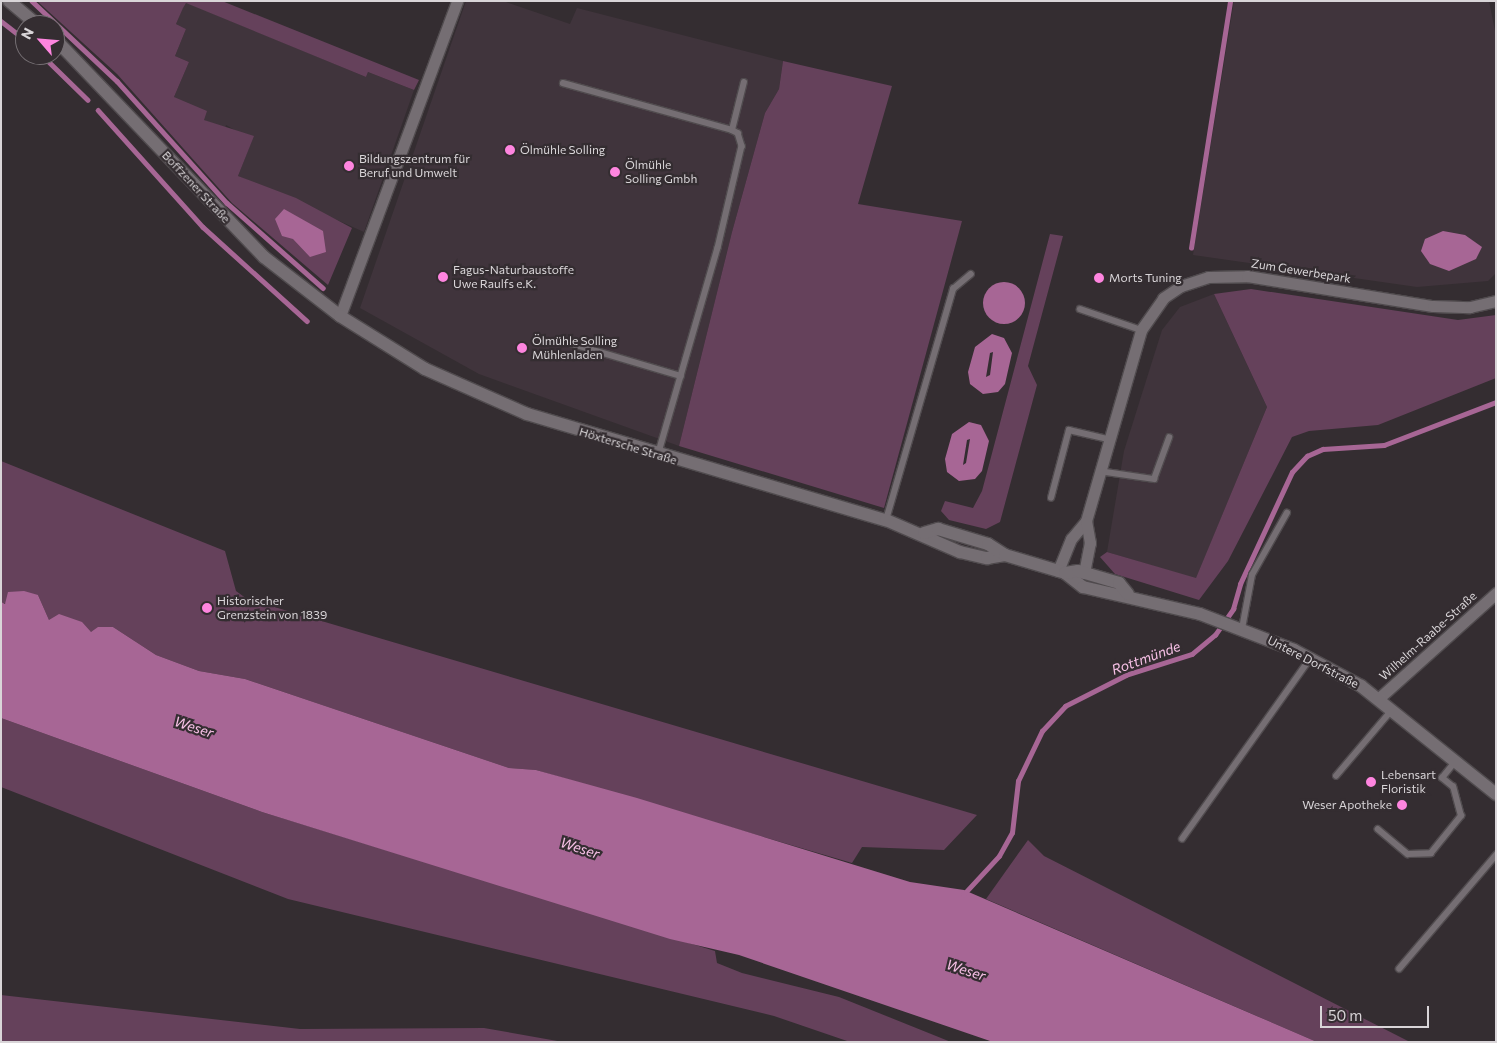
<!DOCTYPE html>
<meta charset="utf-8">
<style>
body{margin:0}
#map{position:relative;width:1497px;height:1043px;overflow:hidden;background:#342d31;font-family:Commissioner,sans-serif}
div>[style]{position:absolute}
.built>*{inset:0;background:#40343c}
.green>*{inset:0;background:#65415b}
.water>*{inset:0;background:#a76695}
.round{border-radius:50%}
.stream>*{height:4.5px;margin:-2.25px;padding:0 2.25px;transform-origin:2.25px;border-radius:2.25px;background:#a76695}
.roads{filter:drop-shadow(1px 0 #504b4e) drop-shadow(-1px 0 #504b4e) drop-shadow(0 1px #504b4e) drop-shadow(0 -1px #504b4e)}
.lane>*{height:5.5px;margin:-2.75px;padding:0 2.75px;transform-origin:2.75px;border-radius:2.75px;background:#756e73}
.street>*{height:11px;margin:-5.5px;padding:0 5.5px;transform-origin:5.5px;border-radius:5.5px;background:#756e73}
.secondary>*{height:12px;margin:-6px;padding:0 6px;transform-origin:6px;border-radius:6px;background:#756e73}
.dots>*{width:14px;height:14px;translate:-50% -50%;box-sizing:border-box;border:2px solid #342d31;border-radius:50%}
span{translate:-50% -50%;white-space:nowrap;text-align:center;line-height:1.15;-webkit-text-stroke:4.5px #342d31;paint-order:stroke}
.poi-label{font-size:12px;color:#d9d5d8}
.left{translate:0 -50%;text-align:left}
.right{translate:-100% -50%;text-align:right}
.street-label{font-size:12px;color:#d9d5d8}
.water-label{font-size:14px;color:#f7c0e6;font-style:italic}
.frame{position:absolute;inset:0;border:2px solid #d9d5d8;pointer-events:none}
.north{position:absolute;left:15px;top:15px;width:50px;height:50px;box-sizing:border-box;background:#342d31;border:1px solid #767074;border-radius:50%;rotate:297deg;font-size:14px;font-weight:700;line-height:20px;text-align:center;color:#d9d5d8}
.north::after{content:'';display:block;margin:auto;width:18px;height:22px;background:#fe85df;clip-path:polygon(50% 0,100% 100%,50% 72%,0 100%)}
.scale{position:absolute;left:1320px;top:1006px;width:109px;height:22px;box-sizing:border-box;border:2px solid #d9d5d8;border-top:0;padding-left:6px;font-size:15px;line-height:18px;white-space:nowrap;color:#d9d5d8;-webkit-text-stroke:4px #342d31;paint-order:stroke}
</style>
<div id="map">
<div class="built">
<div style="clip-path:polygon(466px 1px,503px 1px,570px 24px,577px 8px,783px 61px,779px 89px,765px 113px,732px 232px,679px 446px,479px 374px,360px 308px)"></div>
<div style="clip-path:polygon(1234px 1px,1489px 1px,1496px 36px,1496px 273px,1488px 281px,1417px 287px,1193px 255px)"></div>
<div style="clip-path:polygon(185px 2px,366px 77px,368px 72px,414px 90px,364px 232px,238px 176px,252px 140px,226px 125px,225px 129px,204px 120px,174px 97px,189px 62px,175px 56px,186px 29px,176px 24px)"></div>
<div style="clip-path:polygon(1214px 294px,1267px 407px,1196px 579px,1107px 552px,1124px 451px,1162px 330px,1180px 307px)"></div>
</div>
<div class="green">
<div style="clip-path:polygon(37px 1px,222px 1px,419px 80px,414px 90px,368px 72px,366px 77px,186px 3px,183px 8px,176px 24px,186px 29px,175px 56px,189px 62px,174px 97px,207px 111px,204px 120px,254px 136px,238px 176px,296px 198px,352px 228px,328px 285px,232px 203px,117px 74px)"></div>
<div style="clip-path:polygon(783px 61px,892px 86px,858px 204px,962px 221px,884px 508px,679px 446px,732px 232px,765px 113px,779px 89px)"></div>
<div style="clip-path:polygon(1050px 234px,1063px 236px,1028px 366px,1037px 385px,1000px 522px,986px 529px,949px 520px,941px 511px,945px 501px,973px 508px,982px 491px)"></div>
<div style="clip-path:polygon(1251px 289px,1458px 320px,1496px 315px,1496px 378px,1378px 425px,1309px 431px,1292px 437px,1228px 561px,1199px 600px,1115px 574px,1100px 557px,1107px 552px,1196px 578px,1267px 407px,1214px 294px)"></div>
<div style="clip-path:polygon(1px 461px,225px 551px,236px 591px,247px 599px,977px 815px,944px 850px,862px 847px,852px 863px,536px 770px,509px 768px,245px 679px,199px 671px,156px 655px,113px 627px,91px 632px,49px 620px,38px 595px,2px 604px)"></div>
<div style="clip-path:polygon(1px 718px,262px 812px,715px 951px,717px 963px,742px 973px,839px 997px,951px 1042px,850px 1042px,774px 1016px,288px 899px,1px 787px)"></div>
<div style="clip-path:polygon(1028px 840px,1044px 856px,1410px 1042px,1317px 1042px,986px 899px)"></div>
<div style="clip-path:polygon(1px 995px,300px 1029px,484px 1028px,563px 1042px,1px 1042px)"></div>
</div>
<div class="water">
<div style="clip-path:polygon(284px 209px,323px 231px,326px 252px,310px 257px,293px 239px,282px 236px,275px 219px)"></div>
<div style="clip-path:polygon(1443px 231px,1465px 235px,1482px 247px,1476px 259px,1449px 271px,1430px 264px,1421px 251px,1425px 239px)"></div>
<div class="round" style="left:983px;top:282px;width:42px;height:42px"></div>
<div style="clip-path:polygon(evenodd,992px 334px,1004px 338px,1012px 353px,1005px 384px,998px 392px,983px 394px,970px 384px,968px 372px,975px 347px,992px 334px,993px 352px,990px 375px,986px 377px,990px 353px,993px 352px)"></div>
<div style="clip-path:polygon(evenodd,969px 422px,981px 425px,989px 441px,982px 471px,975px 479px,959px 481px,947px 472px,945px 459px,952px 434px,969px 422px,970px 439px,966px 463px,963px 465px,967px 440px,970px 439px)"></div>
<div style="clip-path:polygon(24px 591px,38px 595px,49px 620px,59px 614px,82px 622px,91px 632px,98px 627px,113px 627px,156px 655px,199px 671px,245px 679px,509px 768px,536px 770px,637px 798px,910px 882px,964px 890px,1317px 1042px,993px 1042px,739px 955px,670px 939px,262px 812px,1px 718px,1px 602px,5px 604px,8px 592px)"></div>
</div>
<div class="stream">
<div style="left:32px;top:1px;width:117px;rotate:43.3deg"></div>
<div style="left:117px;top:81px;width:164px;rotate:48deg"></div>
<div style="left:227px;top:203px;width:128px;rotate:41.5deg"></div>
<div style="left:1px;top:21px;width:31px;rotate:38deg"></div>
<div style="left:42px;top:55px;width:64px;rotate:44.4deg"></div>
<div style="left:98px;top:110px;width:157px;rotate:48.1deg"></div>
<div style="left:203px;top:227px;width:140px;rotate:42.1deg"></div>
<div style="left:1191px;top:248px;width:250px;rotate:-81deg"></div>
<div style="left:963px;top:895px;width:53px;rotate:-47.3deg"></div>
<div style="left:999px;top:856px;width:26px;rotate:-61deg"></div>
<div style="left:1012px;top:833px;width:52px;rotate:-83.4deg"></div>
<div style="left:1018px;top:781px;width:55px;rotate:-64.4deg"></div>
<div style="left:1042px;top:731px;width:34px;rotate:-47deg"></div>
<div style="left:1065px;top:706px;width:68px;rotate:-26.9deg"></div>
<div style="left:1126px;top:675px;width:69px;rotate:-17.7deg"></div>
<div style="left:1192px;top:654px;width:30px;rotate:-40deg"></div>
<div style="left:1215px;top:635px;width:32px;rotate:-55deg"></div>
<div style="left:1233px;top:609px;width:26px;rotate:-74deg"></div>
<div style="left:1240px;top:584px;width:123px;rotate:-65.1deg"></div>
<div style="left:1292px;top:472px;width:22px;rotate:-47deg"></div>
<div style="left:1307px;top:456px;width:17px;rotate:-24deg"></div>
<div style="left:1323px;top:449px;width:61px;rotate:-3.8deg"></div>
<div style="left:1384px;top:445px;width:120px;rotate:-21deg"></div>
</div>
<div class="roads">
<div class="lane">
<div style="left:563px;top:83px;width:175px;rotate:15.5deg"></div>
<div style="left:732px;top:130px;width:7px;rotate:27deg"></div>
<div style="left:738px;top:133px;width:14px;rotate:73deg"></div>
<div style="left:742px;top:146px;width:105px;rotate:103.2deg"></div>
<div style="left:718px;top:248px;width:213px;rotate:106.1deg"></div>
<div style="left:732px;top:130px;width:49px;rotate:-76deg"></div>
<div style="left:1080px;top:309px;width:65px;rotate:19deg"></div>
<div style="left:559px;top:340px;width:127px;rotate:16.4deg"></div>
<div style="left:1099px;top:471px;width:56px;rotate:8.3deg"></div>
<div style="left:1154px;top:479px;width:44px;rotate:-69.9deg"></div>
<div style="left:1051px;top:498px;width:70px;rotate:-75.2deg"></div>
<div style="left:1069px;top:430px;width:40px;rotate:13deg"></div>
<div style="left:886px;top:520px;width:241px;rotate:-73.8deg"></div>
<div style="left:953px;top:289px;width:23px;rotate:-40deg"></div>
<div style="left:1242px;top:629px;width:55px;rotate:-79.5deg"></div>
<div style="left:1252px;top:575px;width:71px;rotate:-60.6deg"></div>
<div style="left:1336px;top:776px;width:87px;rotate:-49.7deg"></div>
<div style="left:1378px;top:829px;width:39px;rotate:40deg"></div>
<div style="left:1408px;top:854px;width:23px;rotate:-2deg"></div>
<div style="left:1431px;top:853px;width:48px;rotate:-51deg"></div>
<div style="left:1461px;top:816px;width:30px;rotate:-105deg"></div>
<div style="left:1453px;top:787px;width:14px;rotate:-141deg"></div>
<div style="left:1442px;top:778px;width:21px;rotate:-51deg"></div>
<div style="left:1182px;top:839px;width:221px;rotate:-54.6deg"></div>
<div style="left:1399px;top:969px;width:150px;rotate:-49.6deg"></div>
</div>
<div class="street">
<div style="left:340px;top:316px;width:336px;rotate:-69.6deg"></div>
<div style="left:1058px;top:571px;width:35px;rotate:-68deg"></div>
<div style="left:1071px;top:539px;width:23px;rotate:-50deg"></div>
<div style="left:1086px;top:521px;width:199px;rotate:-73.9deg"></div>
<div style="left:1141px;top:330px;width:39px;rotate:-55deg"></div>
<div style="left:1163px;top:298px;width:22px;rotate:-34deg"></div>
<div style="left:1181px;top:286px;width:28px;rotate:-18deg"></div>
<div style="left:1208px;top:277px;width:39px;rotate:-1deg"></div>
<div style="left:1247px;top:276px;width:188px;rotate:9.2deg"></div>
<div style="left:1433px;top:306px;width:37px;rotate:2deg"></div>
<div style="left:1470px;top:307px;width:27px;rotate:-13deg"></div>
<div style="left:1084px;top:573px;width:31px;rotate:-79deg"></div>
<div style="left:1090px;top:543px;width:22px;rotate:-100deg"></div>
<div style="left:1378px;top:699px;width:159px;rotate:-41.9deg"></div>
</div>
<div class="secondary">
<div style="left:9px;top:1px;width:38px;rotate:40deg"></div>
<div style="left:55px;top:39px;width:302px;rotate:46.2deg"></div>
<div style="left:264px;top:257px;width:96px;rotate:37.8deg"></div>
<div style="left:340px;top:316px;width:100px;rotate:31.9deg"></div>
<div style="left:425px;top:369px;width:111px;rotate:23.8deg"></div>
<div style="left:527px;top:414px;width:374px;rotate:16.5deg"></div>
<div style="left:886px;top:520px;width:81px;rotate:23.4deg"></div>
<div style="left:960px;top:552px;width:28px;rotate:13deg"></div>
<div style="left:987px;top:558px;width:18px;rotate:-9deg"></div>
<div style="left:924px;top:533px;width:15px;rotate:-16deg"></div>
<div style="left:938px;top:529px;width:52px;rotate:16.7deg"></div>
<div style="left:988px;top:544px;width:20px;rotate:33deg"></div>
<div style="left:1005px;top:555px;width:63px;rotate:16.7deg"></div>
<div style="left:1065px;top:573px;width:23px;rotate:38deg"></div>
<div style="left:1083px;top:587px;width:120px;rotate:13deg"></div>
<div style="left:1200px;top:614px;width:101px;rotate:21deg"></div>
<div style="left:1294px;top:650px;width:76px;rotate:28.2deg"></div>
<div style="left:1361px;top:686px;width:173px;rotate:38.7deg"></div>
<div style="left:1065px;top:573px;width:13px;rotate:-9deg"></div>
<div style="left:1078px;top:571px;width:43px;rotate:16.3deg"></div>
<div style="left:1119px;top:583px;width:14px;rotate:51deg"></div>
</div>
</div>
<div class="dots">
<div style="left:510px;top:150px;background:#fe85df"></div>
<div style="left:349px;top:166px;background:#fe85df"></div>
<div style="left:615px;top:172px;background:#fe85df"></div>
<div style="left:443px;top:277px;background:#fe85df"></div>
<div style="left:1099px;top:278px;background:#fe85df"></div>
<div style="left:522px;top:348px;background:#fe85df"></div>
<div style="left:207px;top:608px;background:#fe85df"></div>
<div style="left:1371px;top:782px;background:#fe85df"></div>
<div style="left:1402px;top:805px;background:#fe85df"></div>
</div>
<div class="poi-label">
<span class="left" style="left:520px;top:150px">Ölmühle Solling</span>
<span class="left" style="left:359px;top:166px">Bildungszentrum für<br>Beruf und Umwelt</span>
<span class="left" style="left:625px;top:172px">Ölmühle<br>Solling Gmbh</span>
<span class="left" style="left:453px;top:277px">Fagus-Naturbaustoffe<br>Uwe Raulfs e.K.</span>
<span class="left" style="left:1109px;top:278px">Morts Tuning</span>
<span class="left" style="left:532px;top:348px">Ölmühle Solling<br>Mühlenladen</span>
<span class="left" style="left:217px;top:608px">Historischer<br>Grenzstein von 1839</span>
<span class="left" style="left:1381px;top:782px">Lebensart<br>Floristik</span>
<span class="right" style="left:1392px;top:805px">Weser Apotheke</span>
</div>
<div class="street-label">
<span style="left:196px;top:187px;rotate:47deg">Boffzener Straße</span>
<span style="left:1301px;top:271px;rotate:9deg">Zum Gewerbepark</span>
<span style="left:628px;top:446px;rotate:17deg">Höxtersche Straße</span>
<span style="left:1428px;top:636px;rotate:-42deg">Wilhelm-Raabe-Straße</span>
<span style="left:1313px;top:662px;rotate:27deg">Untere Dorfstraße</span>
</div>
<div class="water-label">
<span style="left:1146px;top:658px;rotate:-20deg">Rottmünde</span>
<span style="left:194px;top:727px;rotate:18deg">Weser</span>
<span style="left:580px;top:848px;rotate:18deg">Weser</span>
<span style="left:966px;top:970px;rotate:18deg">Weser</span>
</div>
<div class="frame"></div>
<div class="north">N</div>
<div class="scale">50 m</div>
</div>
